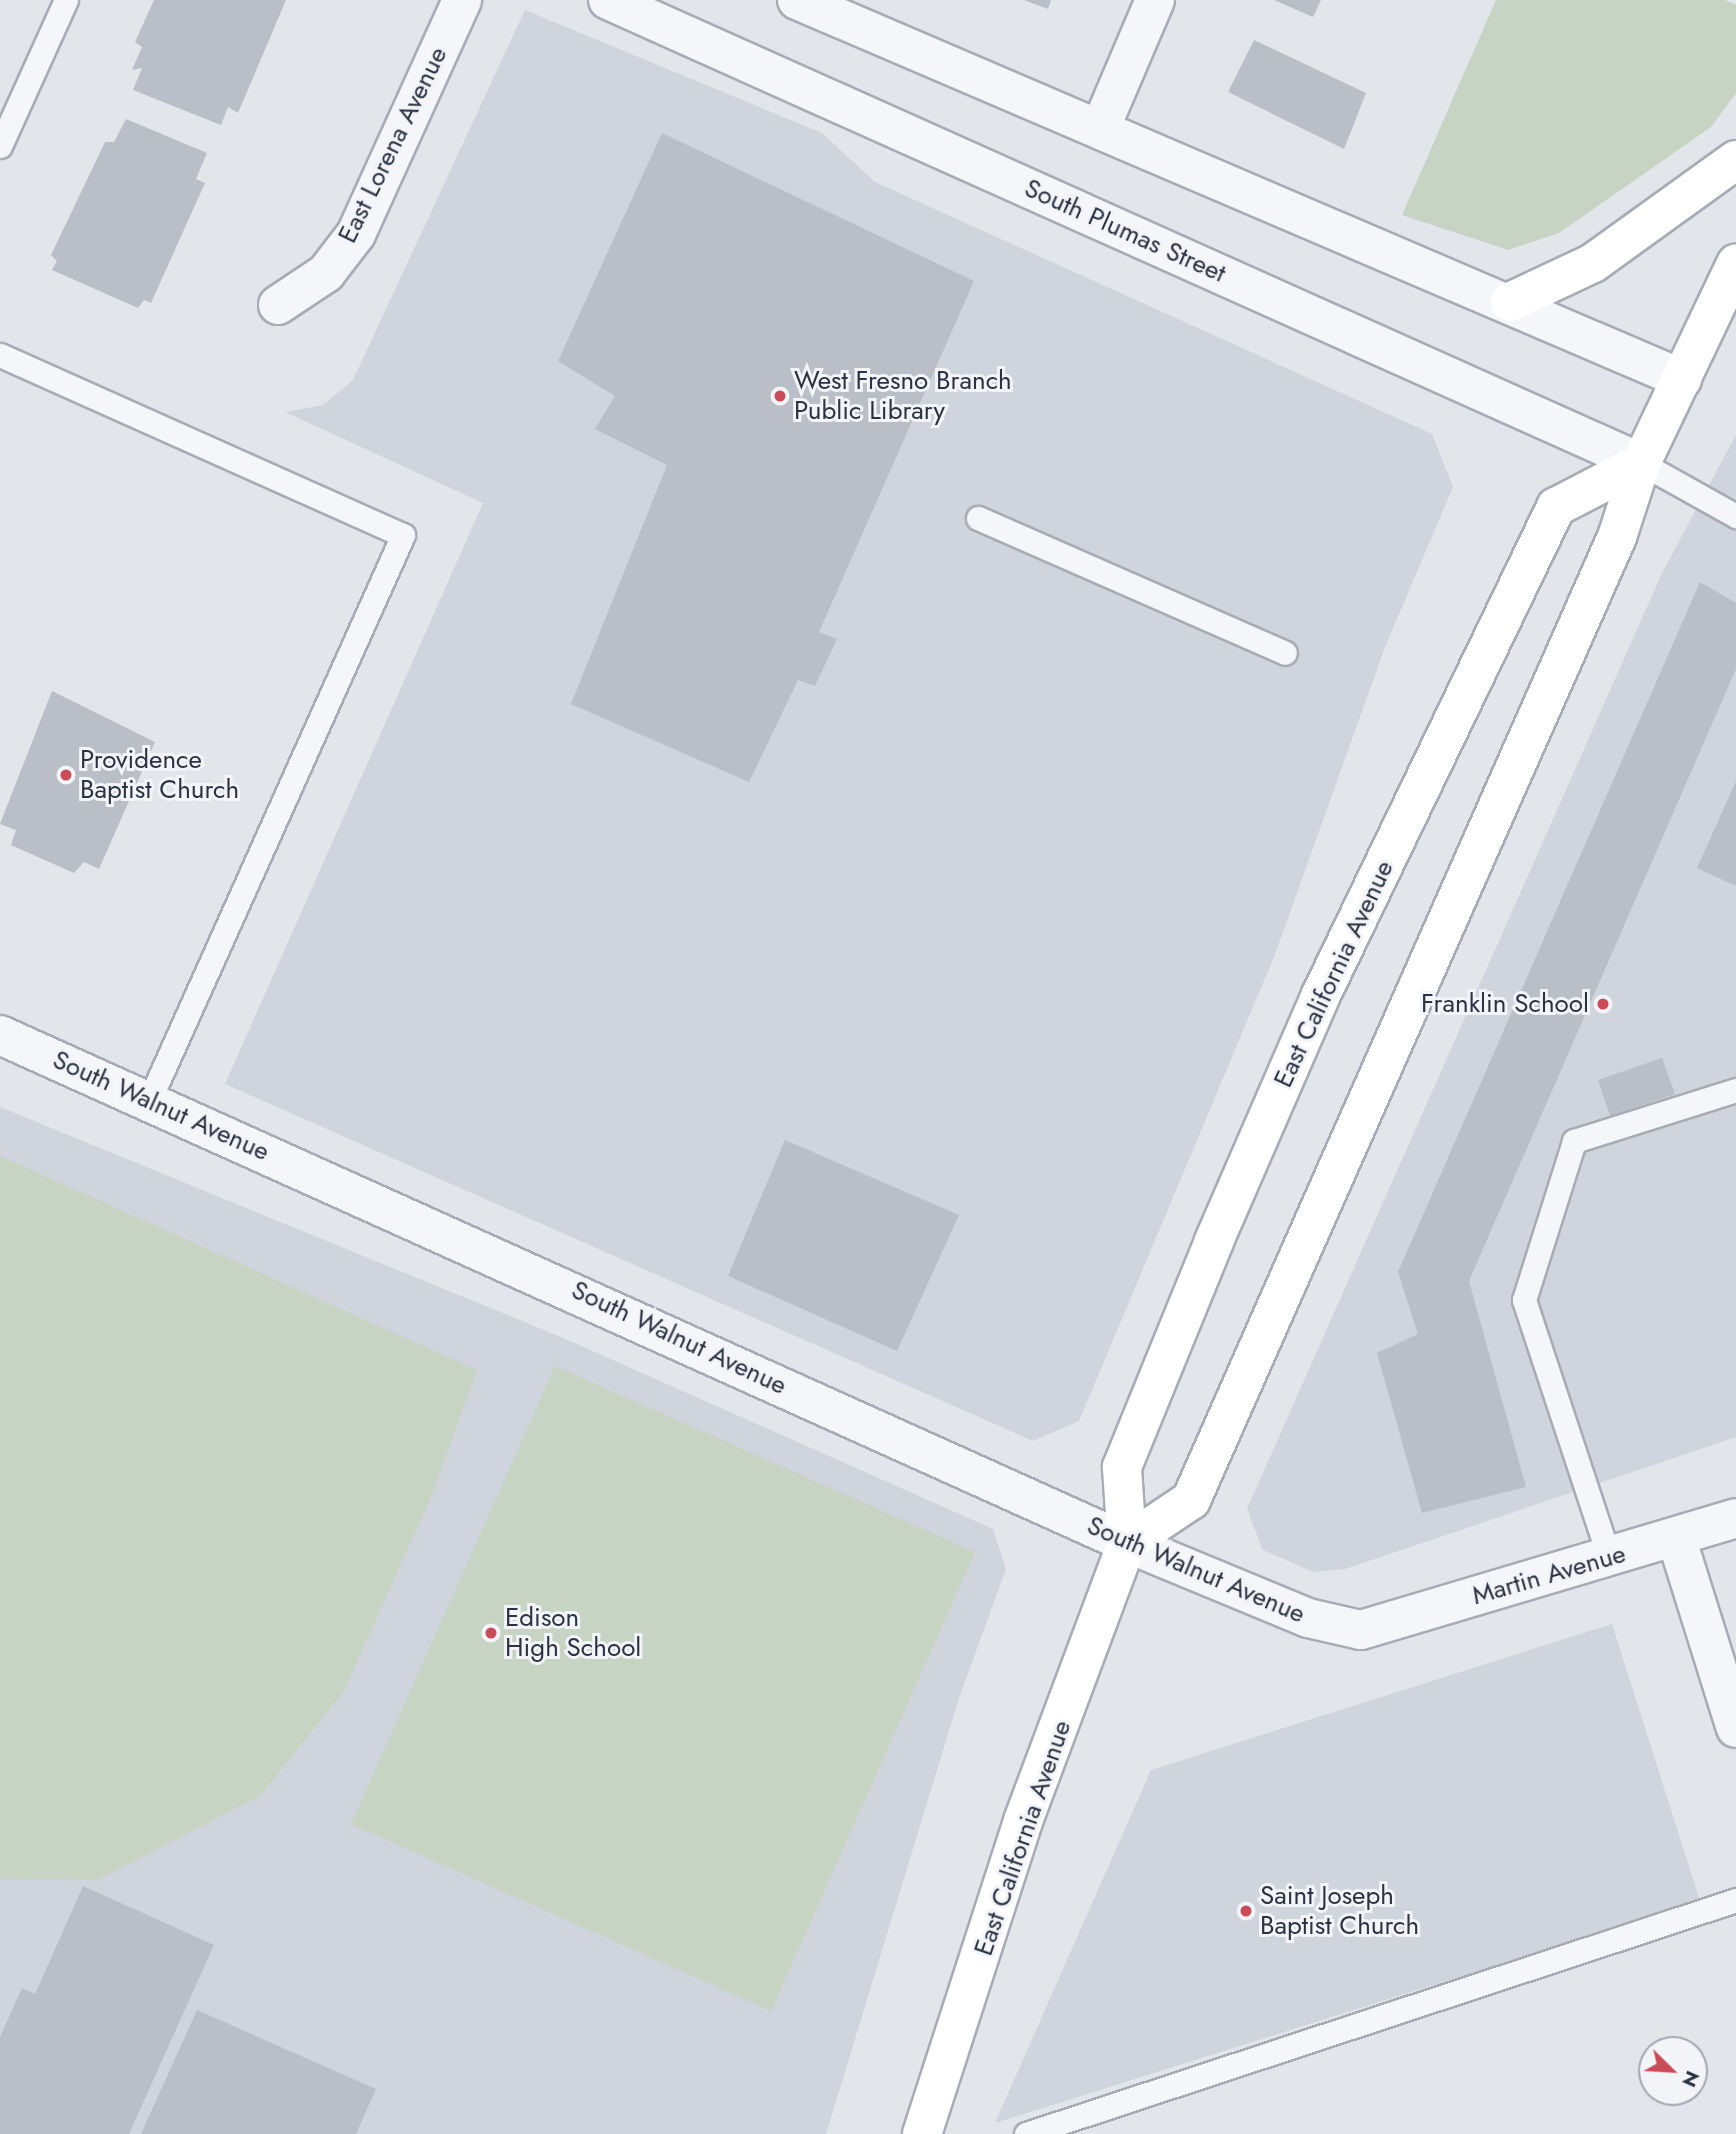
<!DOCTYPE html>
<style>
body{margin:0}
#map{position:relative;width:1736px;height:2134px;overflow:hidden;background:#e2e5ea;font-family:Jost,sans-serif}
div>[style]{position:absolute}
.built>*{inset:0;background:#d0d4dc}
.green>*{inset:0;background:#c7d4c4}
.building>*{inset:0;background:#babec7}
.roads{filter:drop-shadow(2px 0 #a7acb4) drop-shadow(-2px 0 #a7acb4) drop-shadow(0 2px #a7acb4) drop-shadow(0 -2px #a7acb4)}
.service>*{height:23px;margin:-11.5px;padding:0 11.5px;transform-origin:11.5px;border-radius:11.5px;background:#f5f6f9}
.minor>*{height:38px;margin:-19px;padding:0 19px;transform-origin:19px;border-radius:19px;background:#f5f6f9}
.tertiary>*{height:38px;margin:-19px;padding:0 19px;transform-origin:19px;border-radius:19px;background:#f5f6f9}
.secondary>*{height:38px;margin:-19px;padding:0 19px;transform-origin:19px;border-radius:19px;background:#fff}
.dots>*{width:19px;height:19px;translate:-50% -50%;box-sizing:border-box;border:4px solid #f2f4f8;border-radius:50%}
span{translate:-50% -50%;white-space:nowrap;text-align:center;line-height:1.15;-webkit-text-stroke:6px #f2f4f8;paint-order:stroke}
.street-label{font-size:26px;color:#2b3242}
.poi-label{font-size:26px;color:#2b3242}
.left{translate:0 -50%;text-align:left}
.right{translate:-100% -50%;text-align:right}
.north{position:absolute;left:1638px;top:2036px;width:70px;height:70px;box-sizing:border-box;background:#f2f4f8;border:2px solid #a2a6af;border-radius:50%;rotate:114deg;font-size:19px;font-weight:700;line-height:28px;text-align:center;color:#2b3242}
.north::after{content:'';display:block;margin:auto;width:24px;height:32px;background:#cc4b59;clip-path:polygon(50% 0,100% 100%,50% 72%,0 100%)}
</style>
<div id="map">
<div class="built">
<div style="clip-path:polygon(525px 10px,822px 133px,875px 182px,1432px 434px,1453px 487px,1385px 647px,1274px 957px,1079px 1421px,1033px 1441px,225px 1084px,483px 503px,285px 412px,323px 405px,353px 380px)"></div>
<div style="clip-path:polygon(1736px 435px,1736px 1437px,1345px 1569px,1313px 1572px,1263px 1550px,1247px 1509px,1663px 571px)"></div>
<div style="clip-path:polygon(0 1107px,561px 1337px,993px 1529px,1006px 1569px,959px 1698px,826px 2134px,0 2134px)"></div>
<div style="clip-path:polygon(1612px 1624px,1700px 1901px,995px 2123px,1151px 1770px)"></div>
</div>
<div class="green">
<div style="clip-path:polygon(1496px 0,1725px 0,1736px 5px,1736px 93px,1711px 127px,1559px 233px,1508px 250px,1402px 215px)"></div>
<div style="clip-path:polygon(0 1156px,477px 1370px,431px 1497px,344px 1691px,260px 1796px,97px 1880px,0 1879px)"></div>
<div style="clip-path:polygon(555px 1366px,975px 1552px,771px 2011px,351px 1824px)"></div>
</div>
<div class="building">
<div style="clip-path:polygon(154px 0,286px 0,238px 113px,228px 107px,221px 125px,133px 90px,142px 68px,132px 70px,142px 47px,135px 42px)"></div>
<div style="clip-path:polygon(1024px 0,1051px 0,1048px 9px)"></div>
<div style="clip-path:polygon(1274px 0,1321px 0,1313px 17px)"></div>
<div style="clip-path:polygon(1254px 40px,1366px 93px,1344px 149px,1228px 92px)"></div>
<div style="clip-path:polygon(126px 119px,207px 153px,196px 179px,205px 183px,151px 303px,144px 300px,138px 308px,52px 270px,57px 261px,51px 255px,105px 142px,114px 142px)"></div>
<div style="clip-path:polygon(662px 133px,974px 281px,819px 632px,837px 639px,815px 686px,798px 680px,749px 782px,571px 704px,667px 465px,595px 429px,615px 396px,558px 361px)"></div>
<div style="clip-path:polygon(1700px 582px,1736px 603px,1736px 669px,1469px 1281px,1526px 1487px,1422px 1513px,1377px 1353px,1418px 1334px,1398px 1272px)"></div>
<div style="clip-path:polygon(52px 691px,155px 742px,99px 869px,84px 862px,74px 873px,11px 845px,16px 830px,0 824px)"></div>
<div style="clip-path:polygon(1736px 781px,1736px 886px,1697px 868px)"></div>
<div style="clip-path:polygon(1662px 1058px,1675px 1094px,1610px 1116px,1598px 1080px)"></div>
<div style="clip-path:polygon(785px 1140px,959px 1215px,897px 1351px,728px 1276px)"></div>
<div style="clip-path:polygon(83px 1886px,214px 1945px,129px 2134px,0 2134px,0 2037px,22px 1988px,35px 1994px)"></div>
<div style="clip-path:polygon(197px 2010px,376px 2089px,356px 2134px,141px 2134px)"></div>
</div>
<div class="roads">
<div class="service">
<div style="left:0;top:146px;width:160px;rotate:-65.7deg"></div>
<div style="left:0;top:355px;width:441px;rotate:24.1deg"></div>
<div style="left:403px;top:535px;width:620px;rotate:114.17deg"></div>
<div style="left:1641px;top:463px;width:109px;rotate:29.2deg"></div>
<div style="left:978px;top:518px;width:335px;rotate:23.7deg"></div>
<div style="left:1609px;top:1557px;width:271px;rotate:-108.3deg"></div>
<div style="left:1524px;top:1300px;width:167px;rotate:-72.5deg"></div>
<div style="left:1574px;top:1141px;width:170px;rotate:-17.5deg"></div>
<div style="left:1026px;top:2134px;width:748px;rotate:-18.24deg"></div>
</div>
<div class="minor">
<div style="left:1100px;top:129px;width:140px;rotate:-66.9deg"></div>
<div style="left:278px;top:305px;width:58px;rotate:-33.7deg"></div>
<div style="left:326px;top:273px;width:49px;rotate:-52.4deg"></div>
<div style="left:356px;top:234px;width:257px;rotate:-65.6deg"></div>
<div style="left:1676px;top:1537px;width:200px;rotate:72.6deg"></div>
<div style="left:1127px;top:1543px;width:196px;rotate:22.5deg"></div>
<div style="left:1308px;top:1618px;width:54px;rotate:12.8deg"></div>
</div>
<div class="tertiary">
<div style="left:608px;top:0;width:1132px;rotate:24.14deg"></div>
<div style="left:797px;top:0;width:963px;rotate:23.18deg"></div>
<div style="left:0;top:1035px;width:1236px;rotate:24.26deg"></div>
<div style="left:1361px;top:1630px;width:391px;rotate:-16.6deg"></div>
</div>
<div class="secondary">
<div style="left:1510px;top:302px;width:92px;rotate:-25.2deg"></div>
<div style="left:1593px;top:263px;width:176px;rotate:-35.8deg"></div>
<div style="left:1127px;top:1543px;width:77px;rotate:-33.9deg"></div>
<div style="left:1191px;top:1500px;width:1053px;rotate:-66.14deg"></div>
<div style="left:1617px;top:537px;width:78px;rotate:-72deg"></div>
<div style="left:1641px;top:463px;width:221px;rotate:-64.5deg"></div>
<div style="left:922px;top:2134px;width:329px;rotate:-72.1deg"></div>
<div style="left:1023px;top:1821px;width:297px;rotate:-69.5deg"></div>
<div style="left:1127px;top:1543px;width:76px;rotate:-93.8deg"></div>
<div style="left:1122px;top:1467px;width:244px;rotate:-67.8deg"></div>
<div style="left:1214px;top:1241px;width:266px;rotate:-66.5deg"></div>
<div style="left:1320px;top:997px;width:544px;rotate:-64.28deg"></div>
<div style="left:1556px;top:507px;width:96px;rotate:-27.4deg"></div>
</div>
</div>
<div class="dots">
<div style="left:780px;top:396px;background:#cc4b59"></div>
<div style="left:66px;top:775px;background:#cc4b59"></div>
<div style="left:1603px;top:1004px;background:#cc4b59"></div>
<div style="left:491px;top:1633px;background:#cc4b59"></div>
<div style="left:1246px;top:1911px;background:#cc4b59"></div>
</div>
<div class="street-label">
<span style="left:393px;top:145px;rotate:-64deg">East Lorena Avenue</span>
<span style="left:1125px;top:231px;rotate:24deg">South Plumas Street</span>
<span style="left:1334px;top:974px;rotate:-65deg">East California Avenue</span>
<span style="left:161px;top:1106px;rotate:24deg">South Walnut Avenue</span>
<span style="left:679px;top:1338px;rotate:25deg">South Walnut Avenue</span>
<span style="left:1196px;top:1570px;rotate:23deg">South Walnut Avenue</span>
<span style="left:1549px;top:1575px;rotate:-16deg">Martin Avenue</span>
<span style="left:1023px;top:1838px;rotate:-71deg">East California Avenue</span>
</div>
<div class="poi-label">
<span class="left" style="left:794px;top:396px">West Fresno Branch<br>Public Library</span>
<span class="left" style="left:80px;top:775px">Providence<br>Baptist Church</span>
<span class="right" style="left:1589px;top:1004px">Franklin School</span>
<span class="left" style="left:505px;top:1633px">Edison<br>High School</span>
<span class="left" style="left:1260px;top:1911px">Saint Joseph<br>Baptist Church</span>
</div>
<div class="north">N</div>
</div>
